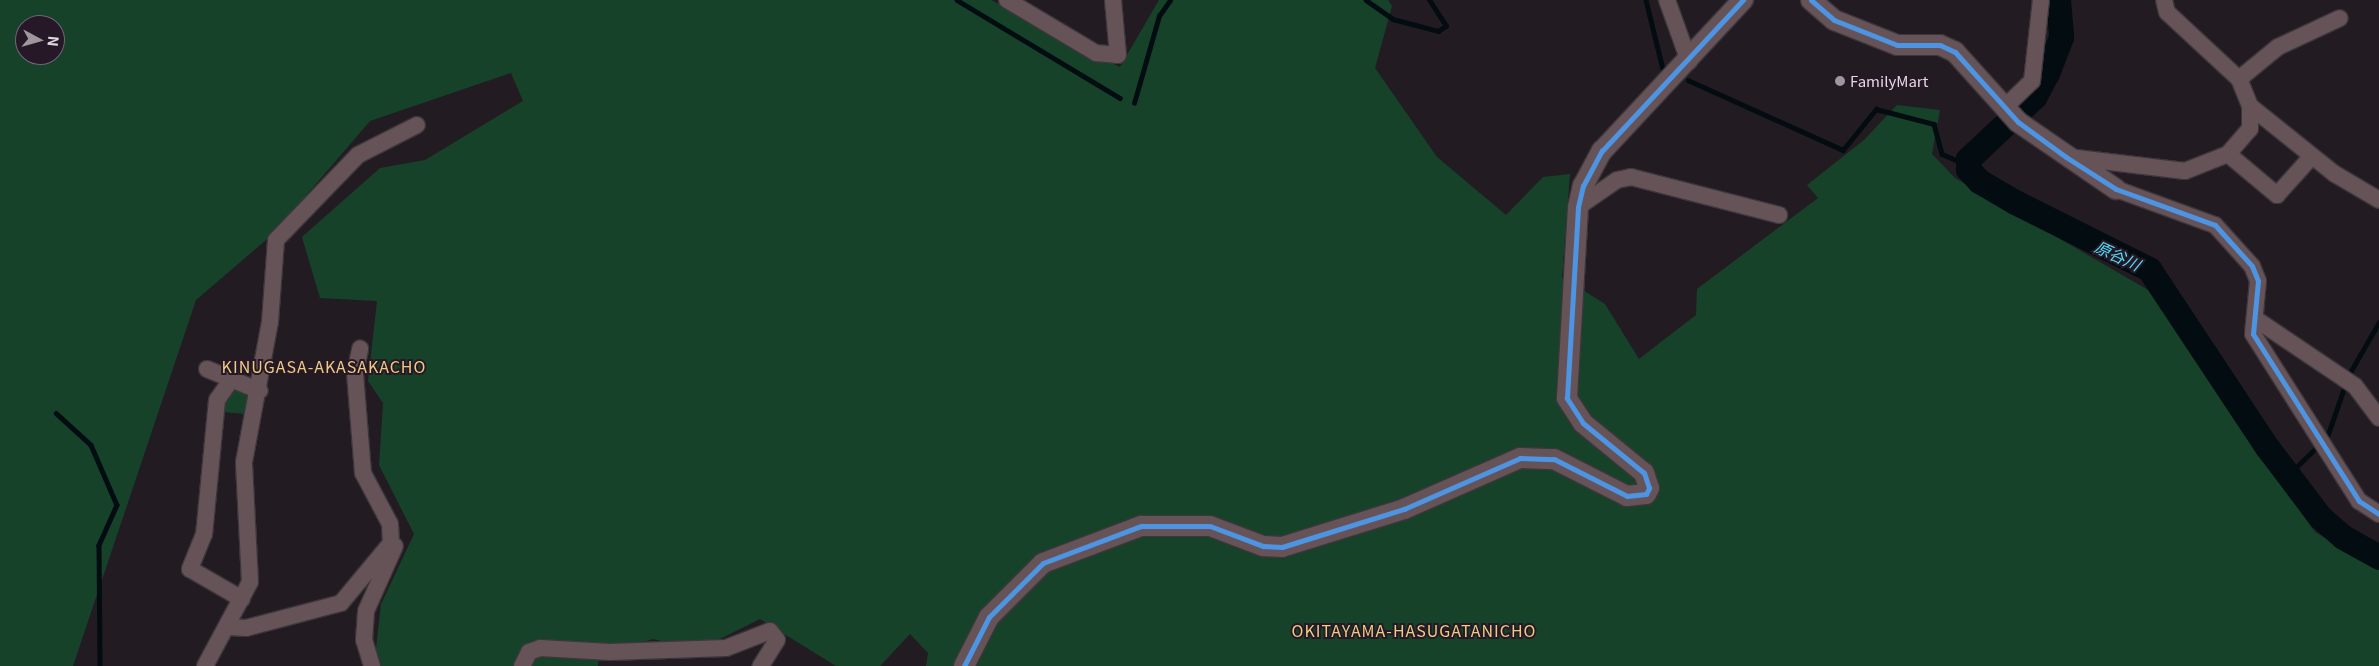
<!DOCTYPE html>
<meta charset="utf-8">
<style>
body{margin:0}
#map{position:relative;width:2379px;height:666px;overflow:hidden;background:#221c22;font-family:Georgia,"Noto Sans JP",serif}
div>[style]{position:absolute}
.green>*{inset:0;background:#17422a}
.stream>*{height:4.5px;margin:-2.25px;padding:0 2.25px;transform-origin:2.25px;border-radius:2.25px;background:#030d11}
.river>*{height:25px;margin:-12.5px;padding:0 12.5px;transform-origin:12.5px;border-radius:12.5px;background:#030d11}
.roads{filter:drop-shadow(1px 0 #3c373c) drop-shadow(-1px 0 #3c373c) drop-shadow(0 1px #3c373c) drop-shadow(0 -1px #3c373c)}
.minor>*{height:16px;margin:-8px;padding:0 8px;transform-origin:8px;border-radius:8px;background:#665358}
.tertiary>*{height:20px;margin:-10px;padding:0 10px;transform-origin:10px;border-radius:10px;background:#665358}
.cycleway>*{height:5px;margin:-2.5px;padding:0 2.5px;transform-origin:2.5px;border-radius:2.5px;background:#4d94e3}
.dots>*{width:14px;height:14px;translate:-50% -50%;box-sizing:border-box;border:2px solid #261826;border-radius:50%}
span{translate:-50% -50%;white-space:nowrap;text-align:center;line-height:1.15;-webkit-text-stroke:4px #261826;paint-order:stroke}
.poi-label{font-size:15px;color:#e2d8e1}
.left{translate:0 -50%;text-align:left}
.water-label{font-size:16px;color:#4edff7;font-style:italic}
.neighbourhood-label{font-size:16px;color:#edcc82;letter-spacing:1px}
.north{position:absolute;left:15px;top:15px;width:50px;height:50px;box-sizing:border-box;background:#261826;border:1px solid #716571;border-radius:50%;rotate:96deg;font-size:14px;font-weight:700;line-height:20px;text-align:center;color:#e2d8e1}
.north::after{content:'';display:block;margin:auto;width:18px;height:22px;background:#9f969e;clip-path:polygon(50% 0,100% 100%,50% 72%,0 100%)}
</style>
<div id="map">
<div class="green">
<div style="clip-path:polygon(evenodd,0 0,991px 0,1120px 67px,1159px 0,1388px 0,1392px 6px,1375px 68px,1437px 157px,1506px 215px,1543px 177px,1570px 174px,1562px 277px,1605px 304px,1639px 359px,1696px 315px,1697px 289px,1818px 198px,1807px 185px,1864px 140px,1897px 105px,1940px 110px,1932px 154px,1955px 178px,2155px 294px,2227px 409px,2315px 532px,2379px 570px,2379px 666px,926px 666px,928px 653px,910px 634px,880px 666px,836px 666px,760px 619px,710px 644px,681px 646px,653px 639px,624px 648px,600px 648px,598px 666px,374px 666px,381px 604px,414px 534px,379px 465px,383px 403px,368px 381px,377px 301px,320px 298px,302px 237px,380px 168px,425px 160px,523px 101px,511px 73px,370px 121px,273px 234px,196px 300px,73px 666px,0 666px,0 0,25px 25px,55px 25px,55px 55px,25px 55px,25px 25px)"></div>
<div style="clip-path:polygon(236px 389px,253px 398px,246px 414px,222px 412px,228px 392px)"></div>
</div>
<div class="stream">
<div style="left:957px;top:0;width:190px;rotate:31deg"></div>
<div style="left:1366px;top:0;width:33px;rotate:35deg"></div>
<div style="left:1393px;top:19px;width:47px;rotate:14.9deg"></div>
<div style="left:1438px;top:31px;width:9px;rotate:-32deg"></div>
<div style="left:1446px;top:26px;width:31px;rotate:-123deg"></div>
<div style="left:1646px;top:0;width:71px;rotate:76.2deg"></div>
<div style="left:1688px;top:80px;width:170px;rotate:24.3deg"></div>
<div style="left:1843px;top:150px;width:53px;rotate:-51.2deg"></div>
<div style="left:1876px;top:109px;width:60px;rotate:14.5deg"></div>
<div style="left:1934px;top:124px;width:31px;rotate:75deg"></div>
<div style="left:1942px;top:154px;width:26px;rotate:23deg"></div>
<div style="left:1134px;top:103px;width:91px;rotate:-74deg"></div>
<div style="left:1159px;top:16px;width:19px;rotate:-55deg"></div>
<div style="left:2348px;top:376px;width:62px;rotate:-60.1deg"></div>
<div style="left:56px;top:413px;width:47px;rotate:42.4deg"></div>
<div style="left:91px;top:445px;width:65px;rotate:66.6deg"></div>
<div style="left:117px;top:505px;width:44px;rotate:114.2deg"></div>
<div style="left:99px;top:545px;width:121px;rotate:89.5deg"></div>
<div style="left:2327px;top:437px;width:52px;rotate:-70.9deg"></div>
<div style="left:2288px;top:475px;width:36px;rotate:-44deg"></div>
</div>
<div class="river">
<div style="left:2058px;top:0;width:37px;rotate:85deg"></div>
<div style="left:2061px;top:37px;width:39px;rotate:111deg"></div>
<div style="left:2047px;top:73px;width:27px;rotate:118deg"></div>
<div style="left:2034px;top:97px;width:91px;rotate:136.8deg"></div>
<div style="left:1968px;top:159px;width:10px;rotate:90deg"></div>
<div style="left:1968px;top:169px;width:16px;rotate:47deg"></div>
<div style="left:1979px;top:181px;width:42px;rotate:30.3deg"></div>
<div style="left:2015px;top:202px;width:150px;rotate:26.6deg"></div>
<div style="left:2149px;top:269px;width:214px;rotate:56.5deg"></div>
<div style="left:2267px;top:447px;width:88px;rotate:52.9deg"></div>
<div style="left:2320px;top:517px;width:30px;rotate:41deg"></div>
<div style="left:2343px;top:537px;width:41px;rotate:29.1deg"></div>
</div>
<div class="roads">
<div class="minor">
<div style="left:1007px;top:0;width:104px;rotate:30.8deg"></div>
<div style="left:1096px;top:53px;width:22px;rotate:5deg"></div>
<div style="left:1118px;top:55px;width:55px;rotate:-95.2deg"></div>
<div style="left:1667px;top:0;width:65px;rotate:70.2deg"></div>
<div style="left:2239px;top:79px;width:50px;rotate:-39.4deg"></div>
<div style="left:2278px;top:47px;width:68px;rotate:-25.1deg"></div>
<div style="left:2250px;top:106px;width:109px;rotate:38.7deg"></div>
<div style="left:2335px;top:174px;width:51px;rotate:30.6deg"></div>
<div style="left:2005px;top:107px;width:37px;rotate:-44deg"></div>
<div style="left:2032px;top:81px;width:81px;rotate:-83.7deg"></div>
<div style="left:2228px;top:154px;width:64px;rotate:39.9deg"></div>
<div style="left:2277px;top:195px;width:52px;rotate:-48.1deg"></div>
<div style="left:2068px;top:157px;width:118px;rotate:6.8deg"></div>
<div style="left:2185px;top:171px;width:46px;rotate:-21.6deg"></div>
<div style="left:2228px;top:154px;width:33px;rotate:-49deg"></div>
<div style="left:2250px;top:129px;width:23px;rotate:-90deg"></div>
<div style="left:2250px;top:106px;width:29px;rotate:-112deg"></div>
<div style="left:2239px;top:79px;width:98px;rotate:-137.1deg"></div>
<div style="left:2167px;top:12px;width:12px;rotate:-104deg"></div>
<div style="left:2116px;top:189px;width:105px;rotate:20deg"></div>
<div style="left:2215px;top:225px;width:55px;rotate:47.9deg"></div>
<div style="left:2252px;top:266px;width:16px;rotate:68deg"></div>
<div style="left:2258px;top:281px;width:53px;rotate:95.4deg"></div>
<div style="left:2253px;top:334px;width:198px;rotate:57.6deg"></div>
<div style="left:2359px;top:501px;width:24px;rotate:33deg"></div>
<div style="left:1578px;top:207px;width:47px;rotate:-34.7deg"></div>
<div style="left:1617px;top:180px;width:14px;rotate:-12deg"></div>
<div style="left:1631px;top:177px;width:153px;rotate:14.4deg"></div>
<div style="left:2257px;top:320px;width:118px;rotate:34deg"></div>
<div style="left:2355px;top:386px;width:40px;rotate:53deg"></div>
<div style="left:207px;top:369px;width:57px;rotate:22.5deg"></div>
<div style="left:231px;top:380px;width:24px;rotate:125deg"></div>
<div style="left:217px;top:400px;width:135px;rotate:95.5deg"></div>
<div style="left:204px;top:534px;width:38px;rotate:112deg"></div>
<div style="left:190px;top:569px;width:60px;rotate:30deg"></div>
<div style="left:228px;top:627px;width:18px;rotate:3deg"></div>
<div style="left:246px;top:628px;width:98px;rotate:-14.7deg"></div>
<div style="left:341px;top:603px;width:78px;rotate:-50.2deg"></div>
<div style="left:391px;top:543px;width:19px;rotate:-93deg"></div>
<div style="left:390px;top:524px;width:58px;rotate:-117.9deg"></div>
<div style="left:363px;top:473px;width:100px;rotate:-94.6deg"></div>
<div style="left:355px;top:373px;width:25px;rotate:-78deg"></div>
<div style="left:205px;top:666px;width:95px;rotate:-61.8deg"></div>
<div style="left:250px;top:582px;width:120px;rotate:-92.9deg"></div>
<div style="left:244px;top:462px;width:142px;rotate:-79.5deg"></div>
<div style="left:270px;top:322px;width:82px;rotate:-85.8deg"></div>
<div style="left:276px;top:240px;width:118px;rotate:-46deg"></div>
<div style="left:358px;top:155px;width:66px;rotate:-27deg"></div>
<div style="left:372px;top:666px;width:27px;rotate:-107deg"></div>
<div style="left:364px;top:640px;width:29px;rotate:-86deg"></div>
<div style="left:366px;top:611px;width:71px;rotate:-66deg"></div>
<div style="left:522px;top:666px;width:16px;rotate:-63deg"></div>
<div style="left:529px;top:652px;width:12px;rotate:-20deg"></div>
<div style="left:540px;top:648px;width:70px;rotate:3.3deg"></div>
<div style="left:610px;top:652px;width:116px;rotate:-2deg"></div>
<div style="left:726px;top:648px;width:47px;rotate:-21.1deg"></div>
<div style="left:770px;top:631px;width:11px;rotate:52deg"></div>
<div style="left:777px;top:640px;width:31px;rotate:122deg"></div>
</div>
<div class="tertiary">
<div style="left:1811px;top:0;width:30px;rotate:41deg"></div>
<div style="left:1834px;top:20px;width:68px;rotate:21.6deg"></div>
<div style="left:1897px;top:45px;width:43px"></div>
<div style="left:1940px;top:45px;width:17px;rotate:25deg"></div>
<div style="left:1955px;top:52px;width:94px;rotate:48deg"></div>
<div style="left:2018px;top:122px;width:119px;rotate:34.4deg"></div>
<div style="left:964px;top:666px;width:55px;rotate:-63deg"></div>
<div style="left:989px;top:617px;width:76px;rotate:-45deg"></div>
<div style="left:1043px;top:563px;width:105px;rotate:-20.7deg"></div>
<div style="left:1141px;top:526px;width:69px"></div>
<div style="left:1210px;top:526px;width:57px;rotate:20.7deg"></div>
<div style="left:1263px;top:546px;width:19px;rotate:3deg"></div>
<div style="left:1282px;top:547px;width:128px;rotate:-17.3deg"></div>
<div style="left:1404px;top:509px;width:127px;rotate:-23.7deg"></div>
<div style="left:1520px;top:458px;width:34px;rotate:2deg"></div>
<div style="left:1554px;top:459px;width:82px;rotate:26.9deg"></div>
<div style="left:1627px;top:496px;width:19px;rotate:-6deg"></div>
<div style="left:1646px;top:494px;width:7px;rotate:-63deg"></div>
<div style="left:1649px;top:488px;width:16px;rotate:-108deg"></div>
<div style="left:1644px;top:473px;width:79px;rotate:-140.7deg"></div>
<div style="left:1583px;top:423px;width:30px;rotate:-123deg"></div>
<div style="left:1567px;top:398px;width:191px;rotate:-86.7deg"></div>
<div style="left:1578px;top:207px;width:22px;rotate:-77deg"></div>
<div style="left:1583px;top:186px;width:40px;rotate:-62deg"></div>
<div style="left:1602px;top:151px;width:207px;rotate:-47deg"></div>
</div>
</div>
<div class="cycleway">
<div style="left:1811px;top:0;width:30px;rotate:41deg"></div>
<div style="left:1834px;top:20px;width:68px;rotate:21.6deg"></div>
<div style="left:1897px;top:45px;width:43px"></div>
<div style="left:1940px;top:45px;width:17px;rotate:25deg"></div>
<div style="left:1955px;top:52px;width:94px;rotate:48deg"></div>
<div style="left:2018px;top:122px;width:59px;rotate:36.1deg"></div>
<div style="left:2066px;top:157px;width:59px;rotate:32.6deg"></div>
<div style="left:2116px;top:189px;width:105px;rotate:20deg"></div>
<div style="left:2215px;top:225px;width:55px;rotate:47.9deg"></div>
<div style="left:2252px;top:266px;width:16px;rotate:68deg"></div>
<div style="left:2258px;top:281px;width:53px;rotate:95.4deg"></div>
<div style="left:2253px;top:334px;width:198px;rotate:57.6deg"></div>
<div style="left:2359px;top:501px;width:24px;rotate:33deg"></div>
<div style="left:964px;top:666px;width:55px;rotate:-63deg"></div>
<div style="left:989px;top:617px;width:76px;rotate:-45deg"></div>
<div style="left:1043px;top:563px;width:105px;rotate:-20.7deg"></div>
<div style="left:1141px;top:526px;width:69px"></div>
<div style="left:1210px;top:526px;width:57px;rotate:20.7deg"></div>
<div style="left:1263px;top:546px;width:19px;rotate:3deg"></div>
<div style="left:1282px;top:547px;width:128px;rotate:-17.3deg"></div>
<div style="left:1404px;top:509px;width:127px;rotate:-23.7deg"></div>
<div style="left:1520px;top:458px;width:34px;rotate:2deg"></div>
<div style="left:1554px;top:459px;width:82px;rotate:26.9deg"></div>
<div style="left:1627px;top:496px;width:19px;rotate:-6deg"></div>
<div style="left:1646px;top:494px;width:7px;rotate:-63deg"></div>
<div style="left:1649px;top:488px;width:16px;rotate:-108deg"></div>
<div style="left:1644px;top:473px;width:79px;rotate:-140.7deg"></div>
<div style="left:1583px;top:423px;width:30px;rotate:-123deg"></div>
<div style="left:1567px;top:398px;width:191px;rotate:-86.7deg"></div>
<div style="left:1578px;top:207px;width:22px;rotate:-77deg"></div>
<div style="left:1583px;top:186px;width:40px;rotate:-62deg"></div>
<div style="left:1602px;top:151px;width:207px;rotate:-47deg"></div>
</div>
<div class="dots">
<div style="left:1840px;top:81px;background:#9f969e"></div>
</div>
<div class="poi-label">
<span class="left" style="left:1850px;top:81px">FamilyMart</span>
</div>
<div class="water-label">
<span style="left:2118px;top:255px;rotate:25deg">原谷川</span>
</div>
<div class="neighbourhood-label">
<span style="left:324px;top:366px">KINUGASA-AKASAKACHO</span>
<span style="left:1414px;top:630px">OKITAYAMA-HASUGATANICHO</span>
</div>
<div class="north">N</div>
</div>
